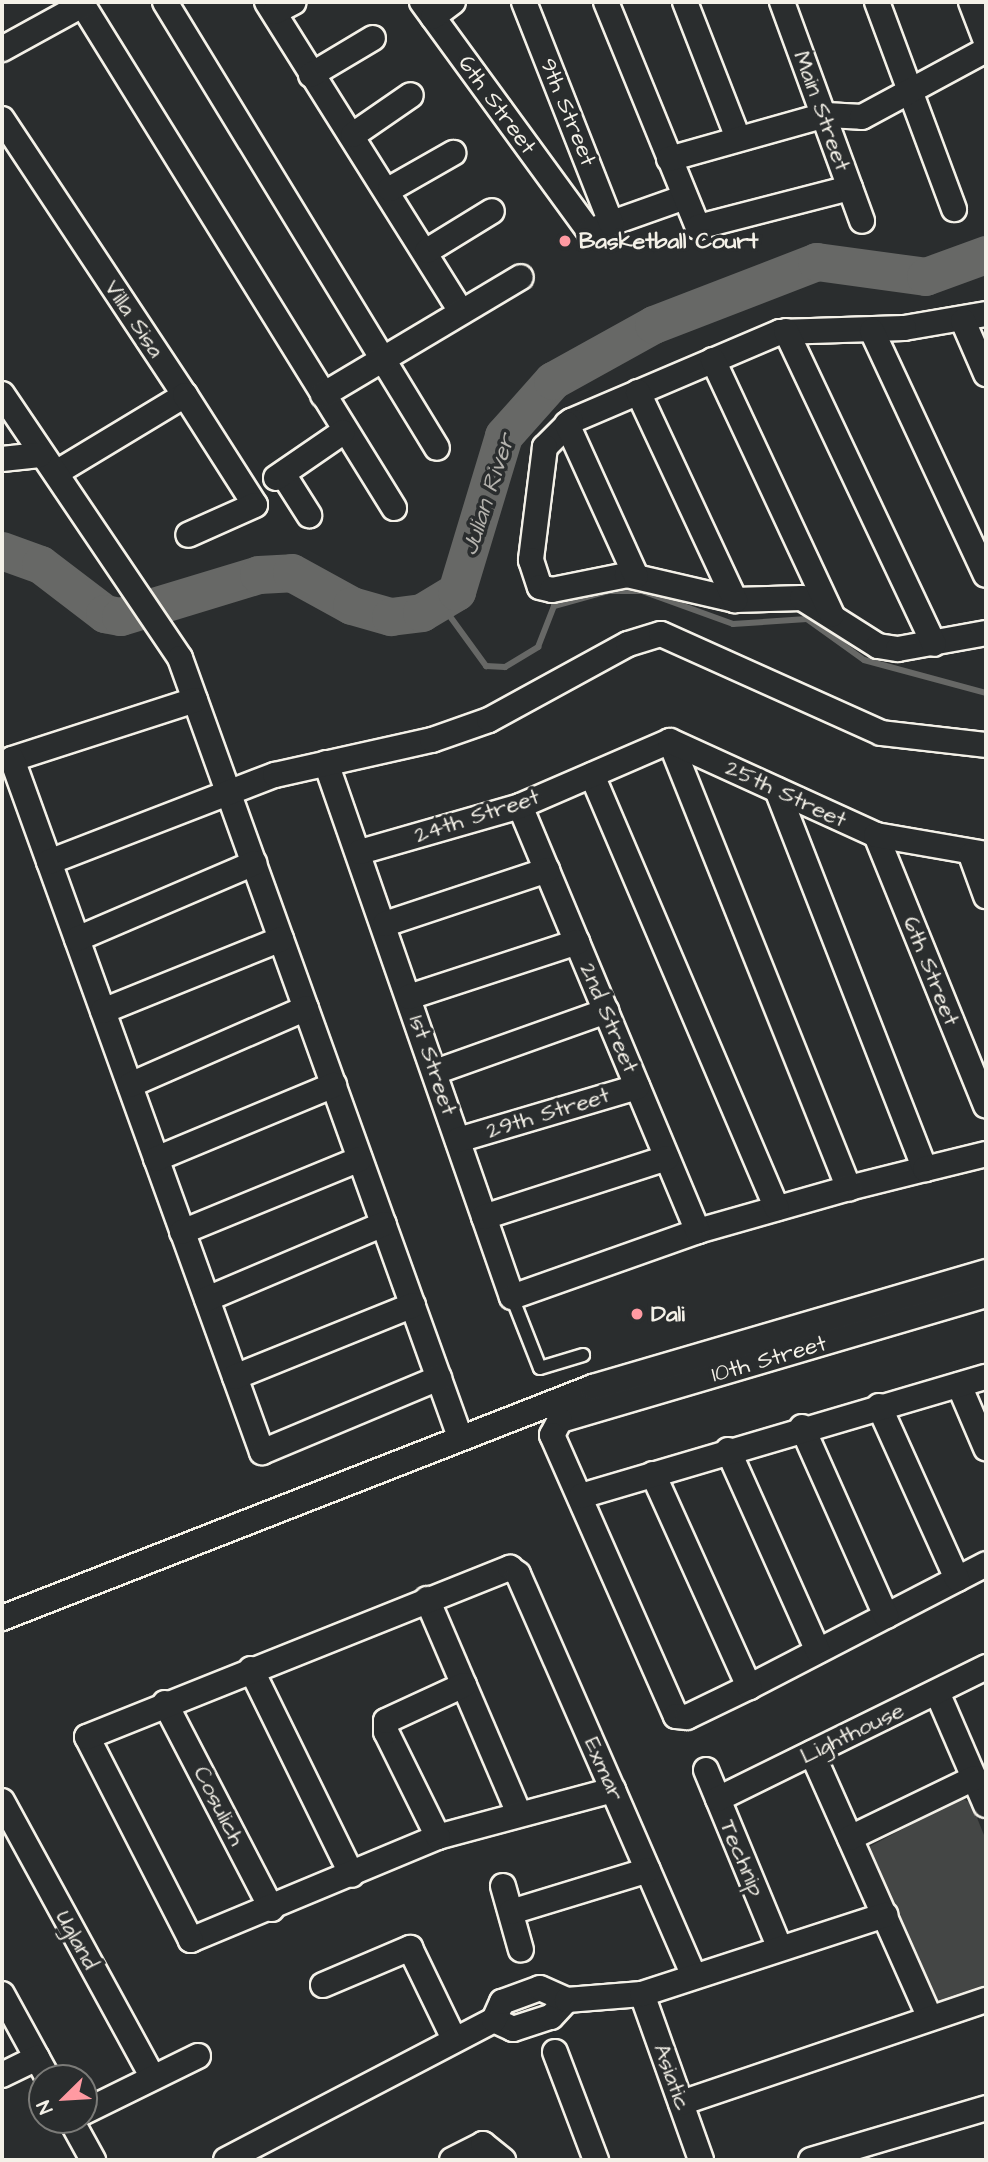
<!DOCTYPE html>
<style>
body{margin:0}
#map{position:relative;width:988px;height:2162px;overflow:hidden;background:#2a2d2e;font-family:"Architects Daughter",sans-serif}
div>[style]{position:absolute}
.green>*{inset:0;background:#444645}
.stream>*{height:6px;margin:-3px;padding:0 3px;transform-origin:3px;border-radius:3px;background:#676866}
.river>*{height:38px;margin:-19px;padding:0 19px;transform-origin:19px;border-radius:19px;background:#676866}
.roads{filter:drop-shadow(2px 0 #f4f1e8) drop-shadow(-2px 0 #f4f1e8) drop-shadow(0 2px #f4f1e8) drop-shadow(0 -2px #f4f1e8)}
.lane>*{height:12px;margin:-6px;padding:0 6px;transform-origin:6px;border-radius:6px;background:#2a2d2e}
.street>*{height:24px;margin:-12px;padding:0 12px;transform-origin:12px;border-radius:12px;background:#2a2d2e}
.dots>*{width:19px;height:19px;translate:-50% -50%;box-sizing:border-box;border:4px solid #2a2d2e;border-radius:50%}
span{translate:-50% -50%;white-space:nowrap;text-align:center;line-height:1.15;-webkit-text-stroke:7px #2a2d2e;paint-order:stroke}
.street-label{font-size:23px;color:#f4f1e8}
.poi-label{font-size:23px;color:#f4f1e8;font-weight:700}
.left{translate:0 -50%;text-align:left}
.water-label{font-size:24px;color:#b5b3ae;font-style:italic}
.frame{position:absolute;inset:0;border:4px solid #f4f1e8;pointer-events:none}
.north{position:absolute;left:28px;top:2064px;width:70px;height:70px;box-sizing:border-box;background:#2a2d2e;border:2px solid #7b7b78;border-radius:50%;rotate:246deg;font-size:19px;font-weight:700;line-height:28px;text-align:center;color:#f4f1e8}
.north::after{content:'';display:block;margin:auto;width:24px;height:32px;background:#ff9aa2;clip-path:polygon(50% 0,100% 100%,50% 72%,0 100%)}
</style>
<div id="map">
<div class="green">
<div style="clip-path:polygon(961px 1798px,971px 1803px,986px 1840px,986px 1991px,936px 2010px,867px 1848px)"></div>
</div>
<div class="stream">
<div style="left:441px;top:604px;width:77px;rotate:54deg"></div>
<div style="left:486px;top:666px;width:19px;rotate:3deg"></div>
<div style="left:505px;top:667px;width:39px;rotate:-31deg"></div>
<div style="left:538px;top:647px;width:44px;rotate:-68.7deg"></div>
<div style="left:554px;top:606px;width:56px;rotate:-15.5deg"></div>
<div style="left:608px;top:591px;width:34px"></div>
<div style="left:642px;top:591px;width:97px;rotate:19.9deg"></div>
<div style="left:733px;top:624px;width:74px;rotate:-3.9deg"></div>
<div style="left:807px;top:619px;width:70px;rotate:35.7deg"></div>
<div style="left:864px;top:660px;width:126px;rotate:15.1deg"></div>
</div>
<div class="river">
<div style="left:2px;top:551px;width:41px;rotate:19.7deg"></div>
<div style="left:41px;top:565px;width:81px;rotate:37.4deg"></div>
<div style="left:105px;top:614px;width:16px;rotate:11deg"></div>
<div style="left:121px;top:617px;width:144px;rotate:-16.9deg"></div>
<div style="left:259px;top:575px;width:33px;rotate:-3deg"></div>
<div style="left:292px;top:573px;width:68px;rotate:28.8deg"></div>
<div style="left:352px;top:606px;width:41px;rotate:15.8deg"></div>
<div style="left:391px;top:617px;width:31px;rotate:-7deg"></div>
<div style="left:422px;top:613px;width:41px;rotate:-31deg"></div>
<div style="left:457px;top:592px;width:163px;rotate:-73.2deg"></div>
<div style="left:504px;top:436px;width:74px;rotate:-48.3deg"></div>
<div style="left:553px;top:381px;width:115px;rotate:-29deg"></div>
<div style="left:654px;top:325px;width:175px;rotate:-21.1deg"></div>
<div style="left:817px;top:262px;width:110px;rotate:7.8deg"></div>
<div style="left:926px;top:277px;width:64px;rotate:-20.1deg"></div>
</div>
<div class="roads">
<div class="lane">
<div style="left:512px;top:1297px;width:76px;rotate:68.5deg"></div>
<div style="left:540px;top:1368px;width:45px;rotate:-16.8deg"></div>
</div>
<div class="street">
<div style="left:81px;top:2px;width:595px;rotate:58.26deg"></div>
<div style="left:165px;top:2px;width:522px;rotate:58.62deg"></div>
<div style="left:267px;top:2px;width:363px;rotate:57.9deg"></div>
<div style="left:422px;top:2px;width:283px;rotate:53.9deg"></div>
<div style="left:589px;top:231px;width:99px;rotate:-19.5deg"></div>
<div style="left:524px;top:2px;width:238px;rotate:68.5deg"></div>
<div style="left:606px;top:2px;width:243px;rotate:67.8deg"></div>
<div style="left:698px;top:227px;width:157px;rotate:-14.4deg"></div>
<div style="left:685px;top:2px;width:146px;rotate:68.7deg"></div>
<div style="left:782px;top:2px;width:233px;rotate:69.9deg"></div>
<div style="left:877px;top:2px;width:221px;rotate:69.6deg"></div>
<div style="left:971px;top:2px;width:42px;rotate:69deg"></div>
<div style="left:275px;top:12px;width:21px;rotate:-28deg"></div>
<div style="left:433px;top:17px;width:25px;rotate:-37deg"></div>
<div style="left:2px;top:49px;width:91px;rotate:-28.8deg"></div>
<div style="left:311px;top:75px;width:72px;rotate:-30.8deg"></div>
<div style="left:2px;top:119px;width:331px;rotate:56.5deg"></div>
<div style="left:185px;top:395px;width:147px;rotate:148.9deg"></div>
<div style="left:353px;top:135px;width:70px;rotate:-34.6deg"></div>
<div style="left:669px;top:159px;width:163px;rotate:-15.7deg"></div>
<div style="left:826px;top:115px;width:36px;rotate:3deg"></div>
<div style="left:862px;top:117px;width:141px;rotate:-28.4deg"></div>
<div style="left:390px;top:189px;width:73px;rotate:-29.7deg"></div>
<div style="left:427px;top:251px;width:76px;rotate:-31.6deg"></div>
<div style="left:986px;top:314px;width:83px;rotate:170.3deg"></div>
<div style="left:904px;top:328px;width:124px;rotate:178.2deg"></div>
<div style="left:780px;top:332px;width:227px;rotate:156.9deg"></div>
<div style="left:571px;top:421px;width:37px;rotate:135deg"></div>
<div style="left:545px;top:447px;width:114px;rotate:97.1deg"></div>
<div style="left:531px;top:560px;width:28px;rotate:72deg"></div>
<div style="left:540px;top:587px;width:12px;rotate:14deg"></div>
<div style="left:552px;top:590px;width:76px;rotate:-11.3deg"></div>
<div style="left:627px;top:575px;width:111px;rotate:13deg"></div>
<div style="left:735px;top:600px;width:67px;rotate:-1.7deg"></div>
<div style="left:802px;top:598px;width:90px;rotate:32.3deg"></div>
<div style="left:878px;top:646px;width:20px;rotate:9deg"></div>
<div style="left:898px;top:649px;width:89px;rotate:-10.3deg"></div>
<div style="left:963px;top:321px;width:58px;rotate:66.5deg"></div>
<div style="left:786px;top:331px;width:346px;rotate:64.7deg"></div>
<div style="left:872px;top:331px;width:269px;rotate:65deg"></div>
<div style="left:713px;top:360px;width:281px;rotate:65deg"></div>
<div style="left:638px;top:392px;width:230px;rotate:65deg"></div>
<div style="left:2px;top:394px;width:318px;rotate:56deg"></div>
<div style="left:180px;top:658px;width:828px;rotate:70.23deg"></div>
<div style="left:185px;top:395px;width:130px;rotate:57.5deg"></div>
<div style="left:255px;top:505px;width:73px;rotate:155.9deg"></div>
<div style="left:323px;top:395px;width:230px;rotate:-30.8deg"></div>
<div style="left:567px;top:424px;width:167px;rotate:65.6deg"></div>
<div style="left:2px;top:459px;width:38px;rotate:-6deg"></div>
<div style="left:283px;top:474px;width:49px;rotate:57.6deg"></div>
<div style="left:276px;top:478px;width:81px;rotate:-34.5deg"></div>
<div style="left:195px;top:700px;width:192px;rotate:162.1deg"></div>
<div style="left:12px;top:759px;width:737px;rotate:70.16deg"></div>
<div style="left:262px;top:1452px;width:192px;rotate:-22.7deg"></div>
<div style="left:670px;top:741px;width:482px;rotate:68.2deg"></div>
<div style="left:849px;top:1188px;width:78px;rotate:-14deg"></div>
<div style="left:326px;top:763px;width:565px;rotate:70.8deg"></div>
<div style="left:512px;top:1297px;width:197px;rotate:-19.5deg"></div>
<div style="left:698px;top:1231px;width:157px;rotate:-15.9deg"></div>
<div style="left:592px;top:775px;width:471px;rotate:66.9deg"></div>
<div style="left:777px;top:790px;width:407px;rotate:68.7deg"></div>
<div style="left:925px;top:1169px;width:63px;rotate:-13.8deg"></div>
<div style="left:520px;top:806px;width:461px;rotate:67.3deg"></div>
<div style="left:876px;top:835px;width:292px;rotate:67.9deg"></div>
<div style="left:360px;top:852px;width:166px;rotate:-16deg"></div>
<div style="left:520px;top:806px;width:163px;rotate:-23.4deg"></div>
<div style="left:670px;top:741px;width:226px;rotate:24.5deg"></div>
<div style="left:876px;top:835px;width:112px;rotate:9.8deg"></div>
<div style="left:971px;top:855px;width:44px;rotate:69.9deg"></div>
<div style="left:49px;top:862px;width:242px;rotate:-21.1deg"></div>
<div style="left:275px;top:775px;width:161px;rotate:-12.6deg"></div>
<div style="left:432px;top:740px;width:60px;rotate:-19.3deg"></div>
<div style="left:489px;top:720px;width:158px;rotate:-28.7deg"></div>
<div style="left:628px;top:644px;width:34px;rotate:-17deg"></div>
<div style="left:661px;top:634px;width:241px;rotate:24.2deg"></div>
<div style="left:881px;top:733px;width:106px;rotate:6.5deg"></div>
<div style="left:385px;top:924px;width:171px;rotate:-18.4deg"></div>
<div style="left:77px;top:939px;width:193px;rotate:-23.2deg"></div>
<div style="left:409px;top:997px;width:177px;rotate:-18.1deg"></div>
<div style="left:103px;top:1011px;width:192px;rotate:-22deg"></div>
<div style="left:435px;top:1072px;width:182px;rotate:-19.6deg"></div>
<div style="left:130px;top:1085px;width:192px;rotate:-23.6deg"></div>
<div style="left:458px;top:1140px;width:187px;rotate:-16.5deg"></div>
<div style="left:156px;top:1159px;width:193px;rotate:-22.6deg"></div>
<div style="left:484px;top:1217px;width:192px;rotate:-17.9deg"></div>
<div style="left:182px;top:1232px;width:192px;rotate:-22.3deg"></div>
<div style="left:986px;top:1295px;width:444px;rotate:163.6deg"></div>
<div style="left:560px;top:1420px;width:17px;rotate:118deg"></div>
<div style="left:552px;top:1435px;width:307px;rotate:66.2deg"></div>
<div style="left:676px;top:1716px;width:11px;rotate:5deg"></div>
<div style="left:687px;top:1717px;width:69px;rotate:-25.8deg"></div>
<div style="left:749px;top:1687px;width:267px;rotate:-27.4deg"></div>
<div style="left:207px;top:1299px;width:192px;rotate:-23deg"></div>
<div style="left:235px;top:1377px;width:192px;rotate:-22deg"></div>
<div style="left:959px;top:1385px;width:69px;rotate:66.8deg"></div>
<div style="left:879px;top:1406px;width:190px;rotate:65.7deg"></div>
<div style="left:802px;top:1427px;width:207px;rotate:66deg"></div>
<div style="left:728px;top:1450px;width:220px;rotate:65.9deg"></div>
<div style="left:653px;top:1474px;width:234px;rotate:65.7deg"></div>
<div style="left:581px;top:1496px;width:422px;rotate:-16.4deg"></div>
<div style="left:427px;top:1599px;width:231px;rotate:66.8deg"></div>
<div style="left:2px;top:1618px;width:635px;rotate:-21.35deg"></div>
<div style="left:593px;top:1387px;width:409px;rotate:-16.3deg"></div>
<div style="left:251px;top:1669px;width:229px;rotate:63.9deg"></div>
<div style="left:937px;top:1692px;width:123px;rotate:66.6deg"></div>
<div style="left:165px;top:1703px;width:232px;rotate:62.6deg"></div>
<div style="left:812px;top:1753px;width:290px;rotate:66deg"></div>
<div style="left:706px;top:1770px;width:191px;rotate:67.5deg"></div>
<div style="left:613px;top:1790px;width:181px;rotate:165deg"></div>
<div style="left:438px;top:1837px;width:268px;rotate:157.4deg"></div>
<div style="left:191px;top:1940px;width:228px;rotate:-117.1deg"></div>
<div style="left:87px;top:1737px;width:456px;rotate:-21.8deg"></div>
<div style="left:510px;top:1568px;width:10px;rotate:37deg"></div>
<div style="left:518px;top:1574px;width:236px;rotate:66.3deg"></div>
<div style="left:613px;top:1790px;width:201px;rotate:66.5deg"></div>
<div style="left:718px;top:1799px;width:299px;rotate:-26.2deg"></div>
<div style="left:2px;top:1801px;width:315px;rotate:61.4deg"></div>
<div style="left:438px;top:1837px;width:117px;rotate:-116.3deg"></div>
<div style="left:386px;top:1732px;width:11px;rotate:-90deg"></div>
<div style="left:386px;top:1721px;width:86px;rotate:-24.8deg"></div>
<div style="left:850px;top:1838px;width:138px;rotate:-25.8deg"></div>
<div style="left:503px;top:1886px;width:66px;rotate:74.3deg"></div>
<div style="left:511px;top:1912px;width:143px;rotate:-17deg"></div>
<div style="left:323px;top:1985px;width:95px;rotate:-23deg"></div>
<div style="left:410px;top:1948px;width:99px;rotate:64.2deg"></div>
<div style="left:2px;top:1994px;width:96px;rotate:61.3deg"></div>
<div style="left:642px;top:1994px;width:176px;rotate:70.4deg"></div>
<div style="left:494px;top:2020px;width:21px;rotate:25deg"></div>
<div style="left:513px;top:2029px;width:40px;rotate:-18deg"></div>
<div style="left:551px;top:2017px;width:23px;rotate:-47deg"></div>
<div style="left:555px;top:2052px;width:116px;rotate:69.2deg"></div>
<div style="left:2px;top:2075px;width:39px;rotate:-26deg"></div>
<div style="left:681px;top:2103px;width:322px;rotate:-18.7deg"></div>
<div style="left:84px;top:2112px;width:127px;rotate:-26.2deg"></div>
<div style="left:71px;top:2120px;width:46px;rotate:61.2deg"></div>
<div style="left:226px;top:2160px;width:302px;rotate:-27.6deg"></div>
<div style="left:494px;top:2020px;width:20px;rotate:-66deg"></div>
<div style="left:502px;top:2002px;width:40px;rotate:-20.2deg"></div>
<div style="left:540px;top:1988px;width:30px;rotate:24deg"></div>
<div style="left:567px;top:2000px;width:75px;rotate:-4.6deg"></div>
<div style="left:642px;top:1994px;width:256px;rotate:-18deg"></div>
<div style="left:452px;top:2160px;width:35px;rotate:-27deg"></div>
<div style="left:483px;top:2144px;width:26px;rotate:39deg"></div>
<div style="left:811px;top:2160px;width:183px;rotate:-16.5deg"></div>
</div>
</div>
<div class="dots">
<div style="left:565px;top:241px;background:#ff9aa2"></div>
<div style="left:637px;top:1314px;background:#ff9aa2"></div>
</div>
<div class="street-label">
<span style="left:497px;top:105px;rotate:54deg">6th Street</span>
<span style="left:822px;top:111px;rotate:70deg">Main Street</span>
<span style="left:568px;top:112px;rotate:68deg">9th Street</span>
<span style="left:134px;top:319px;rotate:56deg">Villa Sisa</span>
<span style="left:786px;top:794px;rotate:25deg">25th Street</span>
<span style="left:477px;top:816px;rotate:-18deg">24th Street</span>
<span style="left:931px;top:971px;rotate:68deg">6th Street</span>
<span style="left:609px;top:1018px;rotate:67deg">2nd Street</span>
<span style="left:433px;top:1065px;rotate:71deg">1st Street</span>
<span style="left:548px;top:1113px;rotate:-17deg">29th Street</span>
<span style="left:769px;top:1359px;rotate:-16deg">10th Street</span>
<span style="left:852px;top:1733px;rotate:-26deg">Lighthouse</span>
<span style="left:604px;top:1769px;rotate:66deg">Exmar</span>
<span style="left:219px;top:1806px;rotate:63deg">Cosulich</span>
<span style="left:742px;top:1858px;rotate:67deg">Technip</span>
<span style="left:77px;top:1940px;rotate:61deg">Ugland</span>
<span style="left:672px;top:2077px;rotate:70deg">Asiatic</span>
</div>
<div class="poi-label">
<span class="left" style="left:579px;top:241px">Basketball Court</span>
<span class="left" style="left:651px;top:1314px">Dali</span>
</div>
<div class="water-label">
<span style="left:489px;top:495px;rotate:-72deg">Julian River</span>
</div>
<div class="frame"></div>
<div class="north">N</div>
</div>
